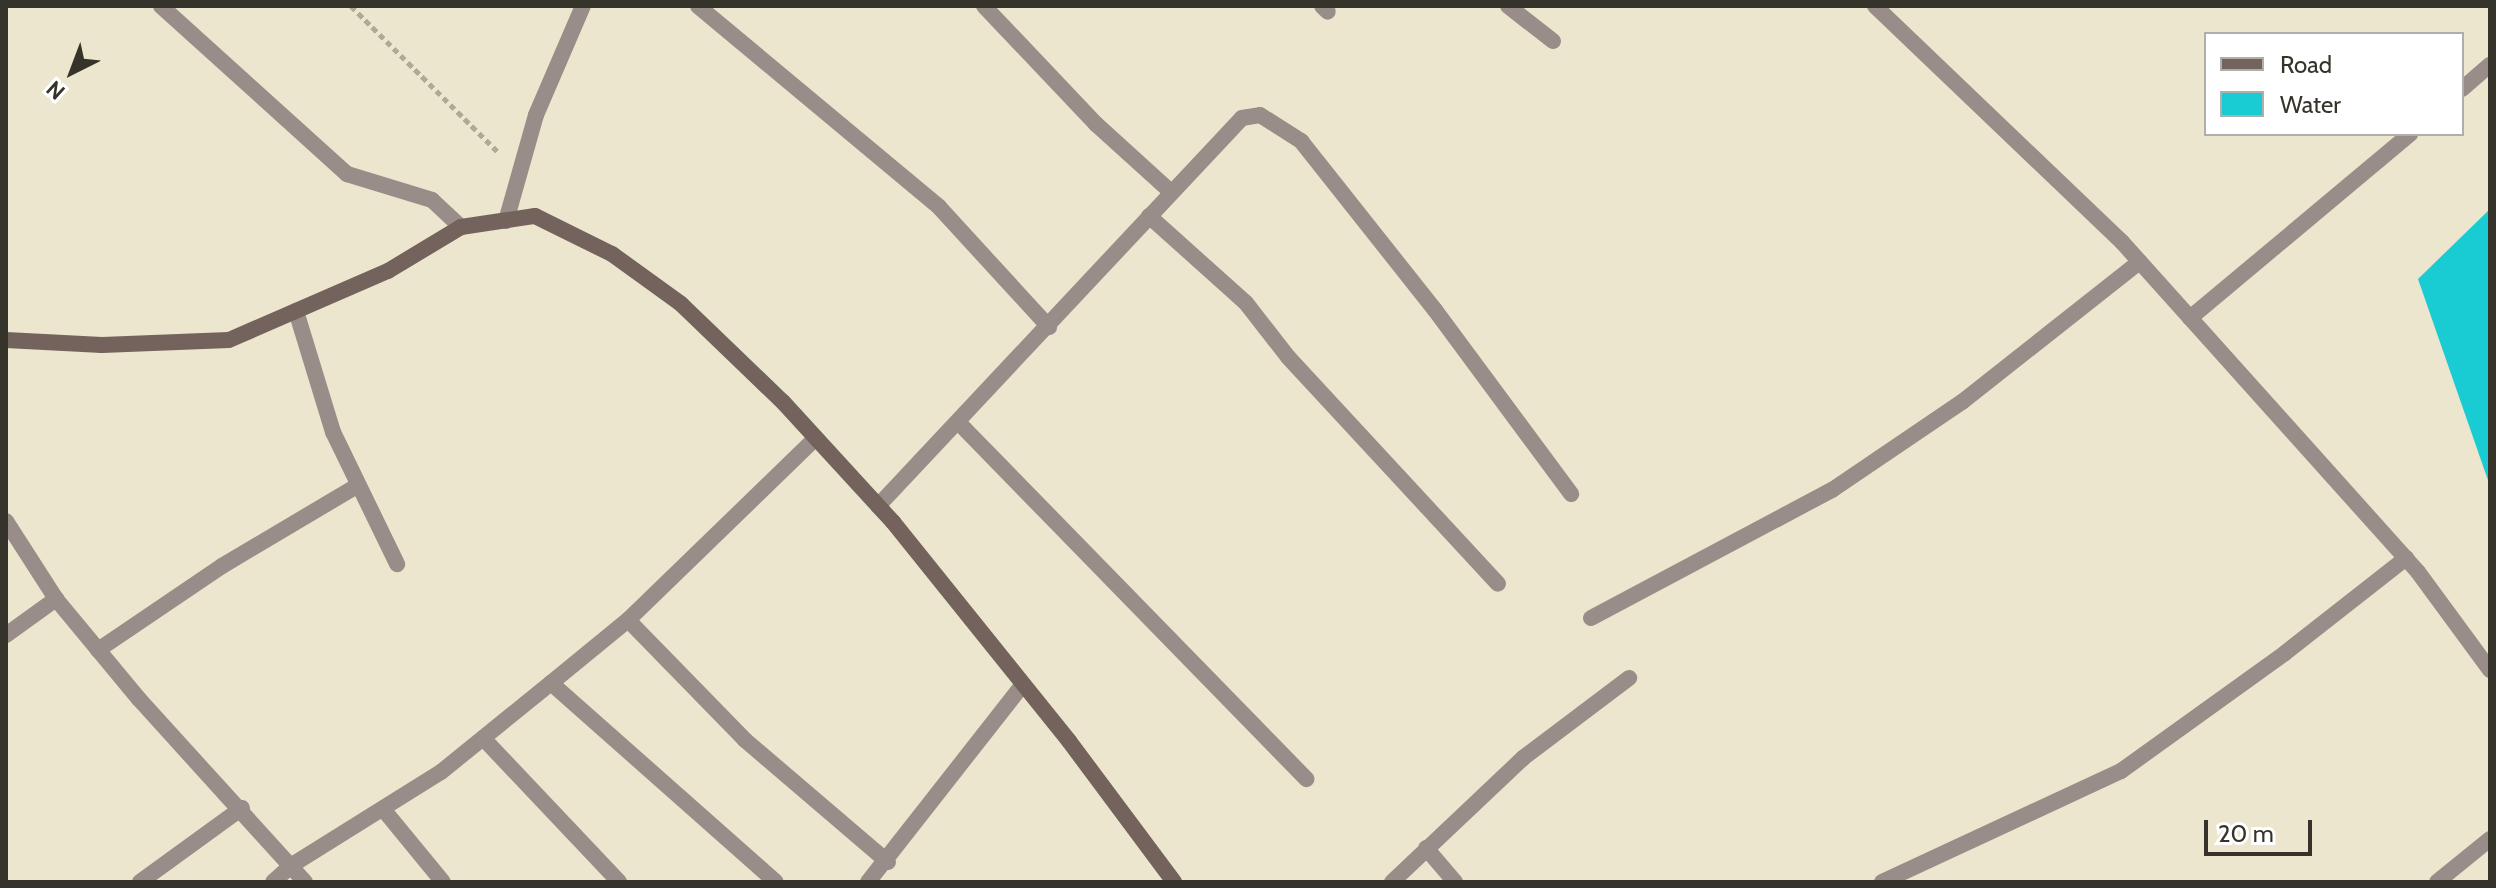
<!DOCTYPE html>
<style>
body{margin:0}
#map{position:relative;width:2496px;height:888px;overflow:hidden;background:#ebe6cd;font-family:Cabin,sans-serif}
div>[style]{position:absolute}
.water>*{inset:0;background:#19ccd4}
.path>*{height:5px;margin-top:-2.5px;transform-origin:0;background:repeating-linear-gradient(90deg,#aeaa96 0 6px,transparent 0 10px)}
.lane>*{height:16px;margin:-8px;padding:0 8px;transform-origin:8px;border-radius:8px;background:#988d88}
.street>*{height:16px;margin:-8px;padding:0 8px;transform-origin:8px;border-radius:8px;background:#988d88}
.secondary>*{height:16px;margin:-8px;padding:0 8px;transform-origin:8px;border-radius:8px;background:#73635c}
span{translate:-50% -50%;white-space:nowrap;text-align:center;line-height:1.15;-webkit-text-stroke:6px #fff;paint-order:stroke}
.frame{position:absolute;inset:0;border:8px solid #36342a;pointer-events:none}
.legend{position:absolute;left:2204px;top:32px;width:260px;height:104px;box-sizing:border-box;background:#fff;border:2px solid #afaeaa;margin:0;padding:10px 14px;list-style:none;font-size:24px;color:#36342a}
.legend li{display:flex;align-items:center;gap:16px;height:40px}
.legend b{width:40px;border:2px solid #afaeaa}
.north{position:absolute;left:32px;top:32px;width:80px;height:80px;-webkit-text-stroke:6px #fff;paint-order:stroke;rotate:222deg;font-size:22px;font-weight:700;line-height:32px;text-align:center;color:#36342a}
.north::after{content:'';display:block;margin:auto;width:28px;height:36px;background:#36342a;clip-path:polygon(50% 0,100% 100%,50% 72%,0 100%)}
.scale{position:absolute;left:2204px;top:820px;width:108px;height:36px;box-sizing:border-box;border:4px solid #36342a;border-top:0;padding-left:10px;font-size:24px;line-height:28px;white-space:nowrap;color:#36342a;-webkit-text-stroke:6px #fff;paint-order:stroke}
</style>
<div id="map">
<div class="water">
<div style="clip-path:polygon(2490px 209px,2490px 486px,2418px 279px)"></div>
</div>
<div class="path">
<div style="left:351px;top:6px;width:207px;rotate:44.8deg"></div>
</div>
<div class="lane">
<div style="left:2437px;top:882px;width:68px;rotate:-39.1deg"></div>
</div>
<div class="street">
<div style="left:161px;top:6px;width:251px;rotate:42.1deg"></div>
<div style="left:347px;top:174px;width:89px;rotate:17deg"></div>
<div style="left:432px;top:200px;width:40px;rotate:43deg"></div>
<div style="left:698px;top:6px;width:314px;rotate:39.8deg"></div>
<div style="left:939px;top:207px;width:163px;rotate:47.5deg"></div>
<div style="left:984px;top:6px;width:163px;rotate:46.5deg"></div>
<div style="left:1096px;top:124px;width:101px;rotate:42.2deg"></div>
<div style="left:1322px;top:6px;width:8px;rotate:45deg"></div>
<div style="left:1508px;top:6px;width:57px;rotate:37.9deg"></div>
<div style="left:1875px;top:6px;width:342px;rotate:43.7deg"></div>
<div style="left:2122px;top:242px;width:443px;rotate:48.1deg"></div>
<div style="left:2418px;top:572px;width:122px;rotate:53.7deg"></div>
<div style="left:2462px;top:89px;width:37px;rotate:-41deg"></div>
<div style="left:1149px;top:216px;width:130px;rotate:41.9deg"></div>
<div style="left:1246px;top:303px;width:68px;rotate:52.1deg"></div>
<div style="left:1288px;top:357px;width:309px;rotate:47.2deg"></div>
<div style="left:506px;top:221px;width:110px;rotate:-74.2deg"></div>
<div style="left:536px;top:115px;width:119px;rotate:-66.7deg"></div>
<div style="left:296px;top:311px;width:127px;rotate:73deg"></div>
<div style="left:333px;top:432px;width:147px;rotate:64.1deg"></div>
<div style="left:2190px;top:318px;width:287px;rotate:-39.9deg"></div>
<div style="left:958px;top:422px;width:499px;rotate:45.7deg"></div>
<div style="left:878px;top:506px;width:532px;rotate:-46.83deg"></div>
<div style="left:1242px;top:118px;width:18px;rotate:-9deg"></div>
<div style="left:1260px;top:115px;width:49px;rotate:32.4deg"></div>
<div style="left:1301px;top:141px;width:216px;rotate:51.6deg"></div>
<div style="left:1435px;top:310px;width:229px;rotate:53.5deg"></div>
<div style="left:6px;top:521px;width:93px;rotate:57.3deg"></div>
<div style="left:56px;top:599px;width:130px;rotate:50.3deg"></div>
<div style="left:139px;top:699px;width:247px;rotate:47.8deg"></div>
<div style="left:1591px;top:618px;width:273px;rotate:-28deg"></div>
<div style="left:1832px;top:490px;width:157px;rotate:-34.1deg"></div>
<div style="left:1962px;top:402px;width:226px;rotate:-38.3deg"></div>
<div style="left:628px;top:620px;width:168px;rotate:45.7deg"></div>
<div style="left:745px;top:740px;width:188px;rotate:40.5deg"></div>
<div style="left:6px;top:635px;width:62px;rotate:-35.8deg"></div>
<div style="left:98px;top:650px;width:150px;rotate:-34.1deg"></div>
<div style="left:222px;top:566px;width:157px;rotate:-30.7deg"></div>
<div style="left:551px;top:683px;width:300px;rotate:41.5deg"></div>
<div style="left:483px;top:738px;width:198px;rotate:46.6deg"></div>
<div style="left:383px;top:809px;width:94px;rotate:50.6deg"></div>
<div style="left:1426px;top:848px;width:45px;rotate:49.5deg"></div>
<div style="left:140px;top:882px;width:126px;rotate:-36deg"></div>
<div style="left:273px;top:882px;width:25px;rotate:-42deg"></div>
<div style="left:292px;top:865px;width:176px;rotate:-32deg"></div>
<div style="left:441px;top:772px;width:141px;rotate:-39deg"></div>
<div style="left:551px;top:683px;width:99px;rotate:-39.3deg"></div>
<div style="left:628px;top:620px;width:260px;rotate:-44.1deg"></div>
<div style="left:868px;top:882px;width:251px;rotate:-51.9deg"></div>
<div style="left:1392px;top:882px;width:180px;rotate:-43.4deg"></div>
<div style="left:1523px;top:758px;width:133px;rotate:-37deg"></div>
<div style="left:1882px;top:882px;width:264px;rotate:-24.9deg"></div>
<div style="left:2121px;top:771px;width:202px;rotate:-35.7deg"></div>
<div style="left:2285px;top:653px;width:154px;rotate:-38.1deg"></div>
</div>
<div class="secondary">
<div style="left:6px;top:340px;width:96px;rotate:3deg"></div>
<div style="left:102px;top:345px;width:127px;rotate:-2.3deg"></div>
<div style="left:229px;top:340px;width:173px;rotate:-23.5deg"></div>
<div style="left:388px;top:271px;width:85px;rotate:-31.1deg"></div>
<div style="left:461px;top:227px;width:75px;rotate:-8.5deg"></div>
<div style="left:535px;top:216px;width:86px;rotate:26.3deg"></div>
<div style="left:612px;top:254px;width:85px;rotate:35.9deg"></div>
<div style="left:681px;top:304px;width:141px;rotate:43.9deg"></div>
<div style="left:783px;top:402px;width:163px;rotate:47.5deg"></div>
<div style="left:893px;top:522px;width:281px;rotate:51.2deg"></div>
<div style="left:1069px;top:741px;width:176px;rotate:53.3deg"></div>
</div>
<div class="frame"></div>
<ul class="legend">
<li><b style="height:10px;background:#73635c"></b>Road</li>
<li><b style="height:22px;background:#19ccd4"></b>Water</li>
</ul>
<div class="north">N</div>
<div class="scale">20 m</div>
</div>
